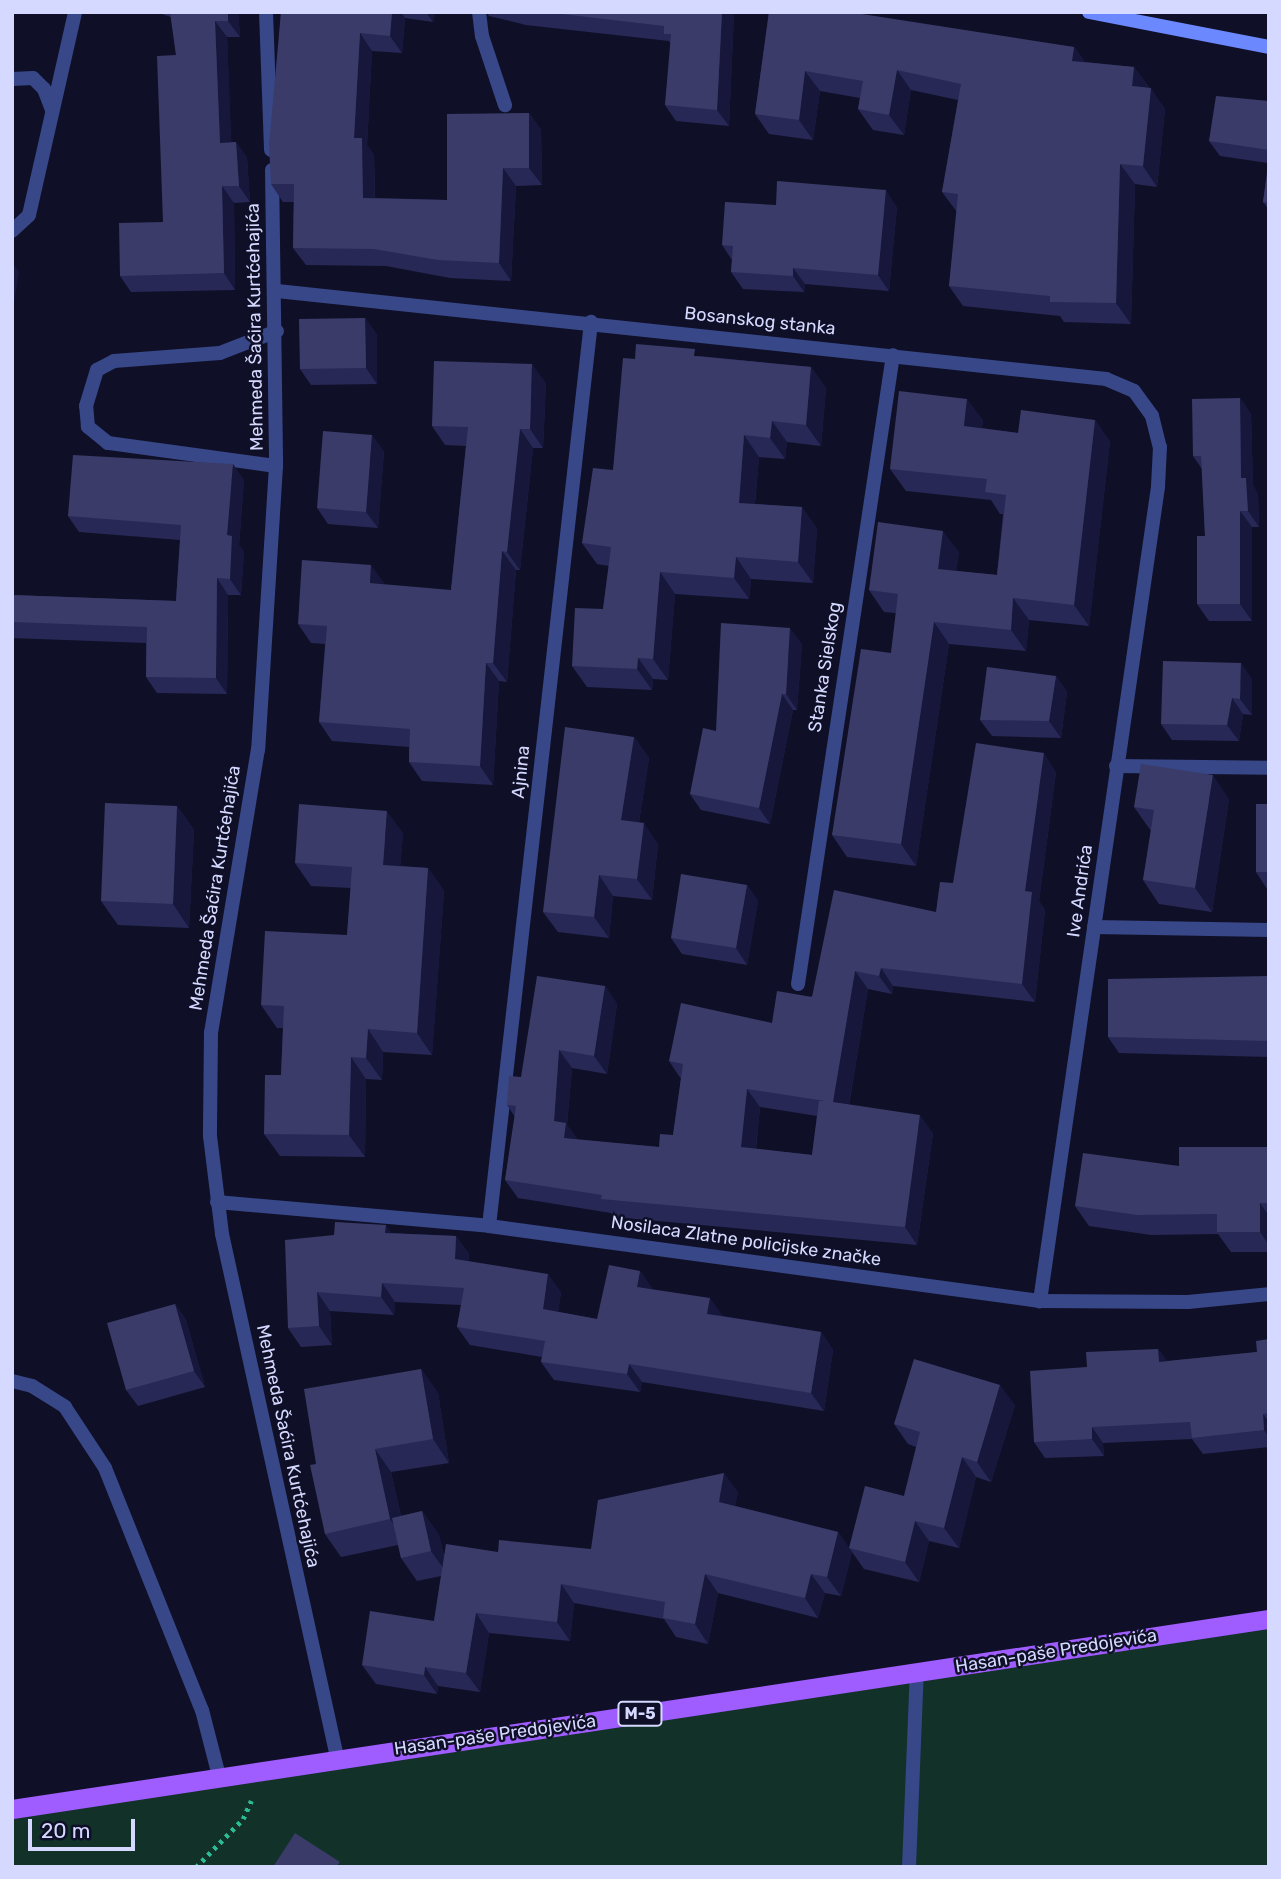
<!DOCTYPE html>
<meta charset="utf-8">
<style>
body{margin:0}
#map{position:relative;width:1281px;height:1879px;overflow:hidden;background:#0f1027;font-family:Rubik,sans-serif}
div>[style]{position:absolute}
.green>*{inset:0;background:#113129}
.path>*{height:4.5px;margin-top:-2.25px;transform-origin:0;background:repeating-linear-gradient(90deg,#2cbc94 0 3.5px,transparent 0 8.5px)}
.service>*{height:14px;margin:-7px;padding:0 7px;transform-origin:7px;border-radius:7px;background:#384788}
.minor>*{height:14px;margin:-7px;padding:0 7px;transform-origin:7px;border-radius:7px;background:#384788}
.secondary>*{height:14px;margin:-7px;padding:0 7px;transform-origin:7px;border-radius:7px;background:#6c88ff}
.primary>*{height:19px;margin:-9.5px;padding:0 9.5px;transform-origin:9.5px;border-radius:9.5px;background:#9f5cff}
.wall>*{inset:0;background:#272856}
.shaded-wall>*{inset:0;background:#16173b}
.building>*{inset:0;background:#3a3b68}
span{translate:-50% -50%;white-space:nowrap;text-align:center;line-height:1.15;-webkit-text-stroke:5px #0f1027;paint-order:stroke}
.shield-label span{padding:2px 5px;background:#0f1027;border:2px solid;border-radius:5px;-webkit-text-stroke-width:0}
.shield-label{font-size:16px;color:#d5d9ff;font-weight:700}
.street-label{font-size:18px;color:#d5d9ff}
.frame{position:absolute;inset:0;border:14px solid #d5d9ff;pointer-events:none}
.scale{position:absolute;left:28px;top:1819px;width:107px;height:32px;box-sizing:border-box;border:4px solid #d5d9ff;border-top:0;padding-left:9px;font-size:21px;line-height:24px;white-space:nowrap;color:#d5d9ff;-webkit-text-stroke:5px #0f1027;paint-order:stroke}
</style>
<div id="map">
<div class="green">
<div style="clip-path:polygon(1269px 1619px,1269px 1867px,12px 1867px,12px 1809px)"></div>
</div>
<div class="path">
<div style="left:196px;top:1867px;width:67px;rotate:-45.6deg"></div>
<div style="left:243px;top:1819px;width:20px;rotate:-66deg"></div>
</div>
<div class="service">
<div style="left:479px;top:12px;width:24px;rotate:83deg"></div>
<div style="left:482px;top:36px;width:73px;rotate:71.6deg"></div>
<div style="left:12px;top:79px;width:21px;rotate:-3deg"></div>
<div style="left:33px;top:78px;width:16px;rotate:45deg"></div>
<div style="left:44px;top:89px;width:22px;rotate:69deg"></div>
<div style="left:12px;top:231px;width:23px;rotate:-43deg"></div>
<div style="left:29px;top:215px;width:208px;rotate:-77.2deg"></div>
<div style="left:276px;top:466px;width:170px;rotate:-172.2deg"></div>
<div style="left:108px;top:443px;width:26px;rotate:-141deg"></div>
<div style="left:88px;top:427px;width:21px;rotate:-95deg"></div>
<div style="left:86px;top:406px;width:38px;rotate:-73deg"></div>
<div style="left:97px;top:370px;width:19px;rotate:-28deg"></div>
<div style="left:114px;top:361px;width:106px;rotate:-4.3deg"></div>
<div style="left:220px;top:353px;width:61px;rotate:-21.1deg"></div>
<div style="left:12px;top:1381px;width:21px;rotate:14deg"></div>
<div style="left:32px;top:1386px;width:39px;rotate:32deg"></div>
<div style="left:65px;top:1407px;width:73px;rotate:56.7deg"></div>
<div style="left:105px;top:1468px;width:261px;rotate:68.2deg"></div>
<div style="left:202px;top:1710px;width:68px;rotate:75.6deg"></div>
<div style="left:909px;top:1867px;width:195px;rotate:-87.7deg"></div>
</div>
<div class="minor">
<div style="left:266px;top:12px;width:138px;rotate:87.9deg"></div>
<div style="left:272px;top:170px;width:296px;rotate:89.2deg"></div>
<div style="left:276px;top:466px;width:284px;rotate:93.6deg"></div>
<div style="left:258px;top:749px;width:287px;rotate:99.4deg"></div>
<div style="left:211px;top:1032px;width:104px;rotate:90.6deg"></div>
<div style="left:210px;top:1136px;width:99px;rotate:83deg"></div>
<div style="left:222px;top:1234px;width:535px;rotate:77.6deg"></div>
<div style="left:277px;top:291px;width:834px;rotate:6.06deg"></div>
<div style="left:1106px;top:379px;width:30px;rotate:23deg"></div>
<div style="left:1134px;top:391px;width:31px;rotate:54deg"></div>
<div style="left:1152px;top:416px;width:32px;rotate:76deg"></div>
<div style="left:1160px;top:447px;width:40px;rotate:92.9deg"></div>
<div style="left:1158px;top:487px;width:823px;rotate:98.25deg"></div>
<div style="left:1116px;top:766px;width:153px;rotate:0.7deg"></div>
<div style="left:1094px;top:927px;width:175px;rotate:1deg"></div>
<div style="left:798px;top:984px;width:636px;rotate:-81.41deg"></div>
<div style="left:217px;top:1202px;width:273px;rotate:5deg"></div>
<div style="left:489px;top:1226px;width:556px;rotate:7.75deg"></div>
<div style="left:1040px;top:1301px;width:148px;rotate:0.4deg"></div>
<div style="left:1188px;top:1302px;width:81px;rotate:-5.6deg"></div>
<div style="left:489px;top:1226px;width:910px;rotate:-83.56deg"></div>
</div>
<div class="secondary">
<div style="left:1089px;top:12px;width:183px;rotate:11deg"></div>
</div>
<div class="primary">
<div style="left:12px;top:1809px;width:1271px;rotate:-8.6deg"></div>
</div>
<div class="wall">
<div style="clip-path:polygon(155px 12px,238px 12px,240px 37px,227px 37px,231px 142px,236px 142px,247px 158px,250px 202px,234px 203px,235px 290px,131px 292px,120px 276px,163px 222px,176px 55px,171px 17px)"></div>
<div style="clip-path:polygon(281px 12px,435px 12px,433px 22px,405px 18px,402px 53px,372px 51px,367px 145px,374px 155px,375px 198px,447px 200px,529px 113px,541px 130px,542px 185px,516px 186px,511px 281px,450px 278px,386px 266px,306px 265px,293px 248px,294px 202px,283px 202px,271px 184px)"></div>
<div style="clip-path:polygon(487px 12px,734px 12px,729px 126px,676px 121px,665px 105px,671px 44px,669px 41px,526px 25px,489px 16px)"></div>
<div style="clip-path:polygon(769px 12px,1074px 47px,1085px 62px,1134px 67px,1165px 109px,1157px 187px,1135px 184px,1131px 324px,1064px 322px,1060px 316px,963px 306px,949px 286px,957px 212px,942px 192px,958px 100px,911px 90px,904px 135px,873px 130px,858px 109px,860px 98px,820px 91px,813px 140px,769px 134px,755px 114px)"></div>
<div style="clip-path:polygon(1269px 101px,1269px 210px,1263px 202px,1268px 163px,1220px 156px,1209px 141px)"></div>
<div style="clip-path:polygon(776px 205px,897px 207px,889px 291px,805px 284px,804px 292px,743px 289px,731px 272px,732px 260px,722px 245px)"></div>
<div style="clip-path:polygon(365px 318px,377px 335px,377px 384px,311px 385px,300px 369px)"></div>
<div style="clip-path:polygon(699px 356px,811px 367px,826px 388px,821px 446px,787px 442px,785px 459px,759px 457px,755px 504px,802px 507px,817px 529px,813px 583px,751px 579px,749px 599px,675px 594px,668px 680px,653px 679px,652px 690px,587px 687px,572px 666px,603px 609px,609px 566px,597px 564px,582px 543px,613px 470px,635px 359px)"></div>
<div style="clip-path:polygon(546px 383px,543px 448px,533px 448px,520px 570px,516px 570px,507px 682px,499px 681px,493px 785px,422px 781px,409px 762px,409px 747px,332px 741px,319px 722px,325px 644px,311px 643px,298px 624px,451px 590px,466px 446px,445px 445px,432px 426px)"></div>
<div style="clip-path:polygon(1240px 398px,1251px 414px,1253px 486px,1258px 494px,1259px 527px,1252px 527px,1252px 621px,1209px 621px,1197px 604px,1205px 536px,1202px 469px,1193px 456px)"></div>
<div style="clip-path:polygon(983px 420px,982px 428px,1018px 433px,1095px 420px,1110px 442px,1089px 626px,1029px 620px,1026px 651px,949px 644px,916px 866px,847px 857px,832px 835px,891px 653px,896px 613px,884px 612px,869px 590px,959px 552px,956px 571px,997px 575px,1003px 514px,1000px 514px,991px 500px,906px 491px,890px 469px)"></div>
<div style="clip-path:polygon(384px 451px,378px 528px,328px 524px,317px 508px)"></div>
<div style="clip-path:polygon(244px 480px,239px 545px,244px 552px,241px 595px,228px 595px,227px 694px,157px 693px,146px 677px,146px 643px,12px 638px,12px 595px,176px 601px,180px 540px,79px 532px,68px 516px)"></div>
<div style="clip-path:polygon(802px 644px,797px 710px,793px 710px,770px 824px,701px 810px,690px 794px,716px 731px)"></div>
<div style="clip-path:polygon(1056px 676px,1067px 692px,1061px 738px,992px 736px,980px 720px)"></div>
<div style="clip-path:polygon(1252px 679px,1252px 715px,1243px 714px,1239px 741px,1172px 740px,1161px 724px)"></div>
<div style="clip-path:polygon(634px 737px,649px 758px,639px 822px,658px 844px,652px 900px,613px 896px,609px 938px,558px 932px,543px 912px)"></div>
<div style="clip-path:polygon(evenodd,1056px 772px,1039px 901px,1045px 910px,1035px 1002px,893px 986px,892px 994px,868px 989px,849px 1105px,933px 1133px,917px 1245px,614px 1217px,611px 1213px,518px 1198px,505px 1180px,515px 1117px,507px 1105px,521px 1077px,605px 986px,617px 1004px,607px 1074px,572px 1068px,567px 1125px,578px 1140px,659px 1147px,673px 1135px,681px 1079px,669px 1061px,772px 1023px,936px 912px,953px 883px,1056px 772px,760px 1107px,817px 1116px,812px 1155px,756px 1149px,760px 1107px)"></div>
<div style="clip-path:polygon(1229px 799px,1212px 912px,1159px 904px,1143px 880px,1151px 831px,1134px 807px)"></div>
<div style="clip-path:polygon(1269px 804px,1269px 889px,1267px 889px,1256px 872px)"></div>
<div style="clip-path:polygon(177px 806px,194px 830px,189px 928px,118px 925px,101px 901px)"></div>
<div style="clip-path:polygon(403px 833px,400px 866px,428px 868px,444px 891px,432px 1055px,383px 1052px,382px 1080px,366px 1079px,365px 1157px,280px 1156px,264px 1134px,281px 1075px,283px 1028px,277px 1028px,261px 1005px,347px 935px,351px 888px,311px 886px,295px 863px)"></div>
<div style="clip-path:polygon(747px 885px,758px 901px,747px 965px,682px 954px,671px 938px)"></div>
<div style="clip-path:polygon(1269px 976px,1269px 1057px,1119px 1053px,1108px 1037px)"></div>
<div style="clip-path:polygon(1269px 1147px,1269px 1252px,1231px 1252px,1218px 1234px,1151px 1235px,1089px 1226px,1075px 1206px,1179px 1166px)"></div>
<div style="clip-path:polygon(391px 1233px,456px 1236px,469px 1254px,468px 1261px,561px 1292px,558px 1312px,597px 1319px,640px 1271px,653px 1290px,723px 1316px,821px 1332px,833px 1350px,824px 1411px,642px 1382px,640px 1392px,554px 1380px,541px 1362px,542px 1357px,470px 1345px,457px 1327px,461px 1305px,395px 1302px,394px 1315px,330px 1311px,332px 1345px,301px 1347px,288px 1328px,334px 1235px)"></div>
<div style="clip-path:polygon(175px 1304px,186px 1320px,205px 1387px,138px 1406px,126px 1390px)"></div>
<div style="clip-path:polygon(1269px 1339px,1269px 1447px,1203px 1454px,1192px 1439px,1103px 1443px,1104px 1456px,1045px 1458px,1034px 1442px,1087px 1367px,1158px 1349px,1167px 1361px,1257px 1352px)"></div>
<div style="clip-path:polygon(421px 1369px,438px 1393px,449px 1463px,391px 1472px,401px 1516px,422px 1511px,439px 1535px,444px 1556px,498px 1552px,591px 1549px,738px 1492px,735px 1506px,838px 1532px,849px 1548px,904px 1496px,916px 1447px,908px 1444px,894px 1424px,1015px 1405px,991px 1482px,976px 1477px,959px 1548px,929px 1541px,919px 1582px,864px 1569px,852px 1552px,841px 1596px,825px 1593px,818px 1618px,718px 1593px,708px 1644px,676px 1637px,664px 1619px,574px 1603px,570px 1641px,489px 1633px,480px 1692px,438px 1686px,437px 1694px,376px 1684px,362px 1665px,434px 1621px,441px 1576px,417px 1581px,401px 1558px,398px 1545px,341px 1557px,325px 1534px,316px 1464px)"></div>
</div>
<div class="shaded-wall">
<div style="clip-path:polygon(228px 12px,238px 12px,240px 37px,228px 21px)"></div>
<div style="clip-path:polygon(392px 12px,401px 12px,405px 18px,402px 53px,390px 36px)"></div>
<div style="clip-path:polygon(426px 12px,435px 12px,433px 22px)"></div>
<div style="clip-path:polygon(722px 12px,734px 12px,729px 126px,717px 110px)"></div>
<div style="clip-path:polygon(215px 21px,227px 37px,232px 159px,220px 143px)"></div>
<div style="clip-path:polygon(360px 33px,372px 51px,367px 145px,374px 155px,375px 215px,363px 198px,354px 138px)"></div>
<div style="clip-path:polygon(1074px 47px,1089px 67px,1072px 61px)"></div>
<div style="clip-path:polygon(1134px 67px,1149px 88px,1132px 86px)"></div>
<div style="clip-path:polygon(897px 70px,911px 90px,904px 135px,889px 115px)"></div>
<div style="clip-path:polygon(805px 71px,820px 91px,813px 140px,799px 120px)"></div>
<div style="clip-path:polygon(1151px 88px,1165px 109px,1157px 187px,1143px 166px)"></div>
<div style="clip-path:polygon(529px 113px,541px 130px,542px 185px,529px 168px)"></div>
<div style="clip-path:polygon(236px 142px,247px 158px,250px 202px,239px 186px)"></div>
<div style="clip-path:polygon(1120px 164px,1135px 184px,1131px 324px,1116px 303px)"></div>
<div style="clip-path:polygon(503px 168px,516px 186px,511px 281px,499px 263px)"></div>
<div style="clip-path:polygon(222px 186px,234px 203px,235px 290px,224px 273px)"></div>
<div style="clip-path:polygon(886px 190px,897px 207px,889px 291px,878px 275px)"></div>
<div style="clip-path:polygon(12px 262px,19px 272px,12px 315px)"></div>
<div style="clip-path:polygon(793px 268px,805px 284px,804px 292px,793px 276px)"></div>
<div style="clip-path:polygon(365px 318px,377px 335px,377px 384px,366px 368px)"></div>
<div style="clip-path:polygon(532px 364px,546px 383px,543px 448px,530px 429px)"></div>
<div style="clip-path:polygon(811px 367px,826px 388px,821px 446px,806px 425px)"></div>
<div style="clip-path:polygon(1240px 398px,1251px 414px,1253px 486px,1258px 494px,1259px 527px,1248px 511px,1241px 478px)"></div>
<div style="clip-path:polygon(967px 399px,983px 420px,979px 448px,964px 426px)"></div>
<div style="clip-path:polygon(1095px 420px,1110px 442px,1089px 626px,1074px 605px)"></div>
<div style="clip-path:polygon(772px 421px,787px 442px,785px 459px,770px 438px)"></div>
<div style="clip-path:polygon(520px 429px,533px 448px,520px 570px,507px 552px)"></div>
<div style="clip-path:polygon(372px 435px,384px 451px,378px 528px,366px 512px)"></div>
<div style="clip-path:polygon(744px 435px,759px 457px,753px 524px,739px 503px)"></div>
<div style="clip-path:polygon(233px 464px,244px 480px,239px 545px,244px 552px,241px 595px,230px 579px,227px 535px)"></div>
<div style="clip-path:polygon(802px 507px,817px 529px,813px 583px,798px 562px)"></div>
<div style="clip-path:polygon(1240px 511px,1252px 527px,1252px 621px,1240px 604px)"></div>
<div style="clip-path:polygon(943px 531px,959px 552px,954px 591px,938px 569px)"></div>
<div style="clip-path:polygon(502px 551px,516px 570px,507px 682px,493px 663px)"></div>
<div style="clip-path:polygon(736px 557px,751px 579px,749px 599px,734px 578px)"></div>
<div style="clip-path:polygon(371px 565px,385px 584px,370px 583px)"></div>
<div style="clip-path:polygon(660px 572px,675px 594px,668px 680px,653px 659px)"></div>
<div style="clip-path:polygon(217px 578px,228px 595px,227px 694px,216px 678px)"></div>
<div style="clip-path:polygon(1013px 598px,1029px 620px,1026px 651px,1011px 630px)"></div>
<div style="clip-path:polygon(934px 622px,949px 644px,916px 866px,901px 844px)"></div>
<div style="clip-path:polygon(790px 628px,802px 644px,797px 710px,786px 694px)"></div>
<div style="clip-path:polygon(638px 658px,653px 679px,652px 690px,637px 669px)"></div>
<div style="clip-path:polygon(486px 663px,499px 681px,493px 785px,480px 766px)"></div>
<div style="clip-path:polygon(1241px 663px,1252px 679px,1252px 715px,1240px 699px)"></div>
<div style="clip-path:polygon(1056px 676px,1067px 692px,1061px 738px,1049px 721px)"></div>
<div style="clip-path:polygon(782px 694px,793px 710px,770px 824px,759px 808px)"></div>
<div style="clip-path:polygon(1232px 698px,1243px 714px,1239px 741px,1227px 725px)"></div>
<div style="clip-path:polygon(634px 737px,649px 758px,636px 841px,621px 820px)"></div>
<div style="clip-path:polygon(1044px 753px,1056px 772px,1039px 901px,1045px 910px,1035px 1002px,1022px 984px,1025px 891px)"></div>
<div style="clip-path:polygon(1213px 775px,1229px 799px,1212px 912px,1195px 888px)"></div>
<div style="clip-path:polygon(177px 806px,194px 830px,189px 928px,173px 904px)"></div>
<div style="clip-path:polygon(387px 811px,403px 833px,399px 888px,383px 865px)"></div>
<div style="clip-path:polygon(644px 823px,658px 844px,652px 900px,637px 879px)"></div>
<div style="clip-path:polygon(428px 868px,444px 891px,432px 1055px,417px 1033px)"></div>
<div style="clip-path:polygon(599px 875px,613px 896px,609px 938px,594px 917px)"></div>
<div style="clip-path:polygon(747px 885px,758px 901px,747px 965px,736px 948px)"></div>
<div style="clip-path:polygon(881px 968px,893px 986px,892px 994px,879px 976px)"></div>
<div style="clip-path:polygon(855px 971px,868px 989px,846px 1121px,833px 1102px)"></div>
<div style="clip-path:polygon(605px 986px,617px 1004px,607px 1074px,594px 1056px)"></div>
<div style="clip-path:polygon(368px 1029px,383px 1052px,382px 1080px,366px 1058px)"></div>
<div style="clip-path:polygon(559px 1050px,572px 1068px,567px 1125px,579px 1141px,564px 1138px,554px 1121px)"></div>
<div style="clip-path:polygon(351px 1057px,366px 1079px,365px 1157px,349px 1135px)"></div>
<div style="clip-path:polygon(747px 1089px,760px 1107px,754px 1165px,741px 1147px)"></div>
<div style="clip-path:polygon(920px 1115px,933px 1133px,917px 1245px,905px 1227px)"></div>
<div style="clip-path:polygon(1260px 1203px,1269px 1216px,1269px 1245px,1260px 1232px)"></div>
<div style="clip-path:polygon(386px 1225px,399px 1243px,385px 1233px)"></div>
<div style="clip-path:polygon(456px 1236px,469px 1254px,467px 1277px,455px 1259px)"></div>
<div style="clip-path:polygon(640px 1271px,653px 1290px,637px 1287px)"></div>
<div style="clip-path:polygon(548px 1274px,561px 1292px,556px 1327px,543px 1309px)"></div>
<div style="clip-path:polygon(382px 1283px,395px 1302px,394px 1315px,381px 1297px)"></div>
<div style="clip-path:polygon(317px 1292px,330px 1311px,332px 1345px,319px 1326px)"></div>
<div style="clip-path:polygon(710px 1298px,723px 1316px,707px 1314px)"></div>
<div style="clip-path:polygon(175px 1304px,186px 1320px,205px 1387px,194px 1371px)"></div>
<div style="clip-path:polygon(821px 1332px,833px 1350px,824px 1411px,811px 1393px)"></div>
<div style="clip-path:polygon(1158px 1349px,1170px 1365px,1159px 1362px)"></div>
<div style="clip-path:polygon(629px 1364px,642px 1382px,640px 1392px,627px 1374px)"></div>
<div style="clip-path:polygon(421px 1369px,438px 1393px,449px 1463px,433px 1439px)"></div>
<div style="clip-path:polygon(1000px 1385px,1015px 1405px,991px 1482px,977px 1462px)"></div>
<div style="clip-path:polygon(1263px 1414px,1269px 1422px,1269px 1437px,1264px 1430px)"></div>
<div style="clip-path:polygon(1092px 1427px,1103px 1443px,1104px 1456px,1092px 1439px)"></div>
<div style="clip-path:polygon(375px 1449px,391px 1472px,407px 1543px,390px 1519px)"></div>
<div style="clip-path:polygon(962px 1457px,976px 1477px,959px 1548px,944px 1528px)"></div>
<div style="clip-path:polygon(724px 1473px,738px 1492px,732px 1521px,719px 1502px)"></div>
<div style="clip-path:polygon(422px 1511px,439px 1535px,448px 1575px,431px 1551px)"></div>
<div style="clip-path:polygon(915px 1521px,929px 1541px,919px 1582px,905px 1562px)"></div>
<div style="clip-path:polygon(838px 1532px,852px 1552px,841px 1596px,827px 1577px)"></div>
<div style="clip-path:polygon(705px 1574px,718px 1593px,708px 1644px,695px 1624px)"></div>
<div style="clip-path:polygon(811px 1574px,825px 1593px,818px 1618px,805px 1598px)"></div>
<div style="clip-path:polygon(561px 1584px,574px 1603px,570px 1641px,557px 1622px)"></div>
<div style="clip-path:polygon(476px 1613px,489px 1633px,480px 1692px,466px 1673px)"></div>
<div style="clip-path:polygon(425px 1667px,438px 1686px,437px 1694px,424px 1675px)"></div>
</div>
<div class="building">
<div style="clip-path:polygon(170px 12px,228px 12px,228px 21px,215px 21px,220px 143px,236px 142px,239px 186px,222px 186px,224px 273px,120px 276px,119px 223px,163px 222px,157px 56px,176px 55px)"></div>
<div style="clip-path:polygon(281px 12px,392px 12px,390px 36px,360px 33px,354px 138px,362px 138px,363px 198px,447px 200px,447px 114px,529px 113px,529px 168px,503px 168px,499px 263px,438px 260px,374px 249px,293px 248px,294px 184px,271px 184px,269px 145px)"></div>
<div style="clip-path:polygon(545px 12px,722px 12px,717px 110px,665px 105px,671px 34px,664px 34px,664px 26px)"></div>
<div style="clip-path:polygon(769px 12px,849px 12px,1074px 47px,1072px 61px,1134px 67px,1132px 86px,1151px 88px,1143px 166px,1120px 164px,1116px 303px,1050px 302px,1050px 296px,949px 286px,958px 194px,942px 192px,961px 84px,897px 70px,889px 115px,858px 109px,863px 81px,805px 71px,799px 120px,755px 114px)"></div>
<div style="clip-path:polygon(1216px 96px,1269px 101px,1269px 150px,1209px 141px)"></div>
<div style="clip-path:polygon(1269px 161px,1269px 203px,1263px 202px)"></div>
<div style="clip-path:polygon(777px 181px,886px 190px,878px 275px,793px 268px,793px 276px,731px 272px,733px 246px,722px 245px,725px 202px,776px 205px)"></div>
<div style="clip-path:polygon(365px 318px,366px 368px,300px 369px,299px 319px)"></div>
<div style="clip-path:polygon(636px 344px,695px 349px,694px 356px,811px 367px,806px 425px,772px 421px,770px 438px,744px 435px,739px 503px,802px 507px,798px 562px,736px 557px,734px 578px,660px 572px,653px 659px,638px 658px,637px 669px,572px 666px,575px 608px,603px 609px,611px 547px,582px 543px,593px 468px,613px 470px,623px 358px,635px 359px)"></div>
<div style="clip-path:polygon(434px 361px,532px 364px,530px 429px,520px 429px,507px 552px,502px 551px,493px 663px,486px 663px,480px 766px,409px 762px,410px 729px,319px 722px,327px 626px,298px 624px,302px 560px,371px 565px,370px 583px,451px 590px,468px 427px,432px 426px)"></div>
<div style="clip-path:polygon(899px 391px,967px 399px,964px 426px,1018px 433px,1021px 410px,1095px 420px,1074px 605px,1013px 598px,1011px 630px,934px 622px,901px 844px,832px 835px,861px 649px,891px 653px,898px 594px,869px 590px,878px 522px,943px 531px,938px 569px,997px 575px,1006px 495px,985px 492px,987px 479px,890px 469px)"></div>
<div style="clip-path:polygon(1240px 398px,1241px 478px,1246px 478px,1248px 511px,1240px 511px,1240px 604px,1197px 604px,1197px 536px,1205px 536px,1201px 456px,1193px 456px,1192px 399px)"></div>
<div style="clip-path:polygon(323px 431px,372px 435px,366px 512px,317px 508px)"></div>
<div style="clip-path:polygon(73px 455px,233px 464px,227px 535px,232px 536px,230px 579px,217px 578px,216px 678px,146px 677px,147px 627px,12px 622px,12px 595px,176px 601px,181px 525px,68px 516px)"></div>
<div style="clip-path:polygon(721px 623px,790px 628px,786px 694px,782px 694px,759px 808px,690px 794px,703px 728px,716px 731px)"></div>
<div style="clip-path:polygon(1163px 661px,1241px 663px,1240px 699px,1232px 698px,1227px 725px,1161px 724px)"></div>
<div style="clip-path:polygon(987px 667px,1056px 676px,1049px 721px,980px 720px)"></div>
<div style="clip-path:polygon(565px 727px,634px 737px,621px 820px,644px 823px,637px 879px,599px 875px,594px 917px,543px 912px)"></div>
<div style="clip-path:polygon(evenodd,976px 743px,1044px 753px,1025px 891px,1032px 892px,1022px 984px,881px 968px,879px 976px,855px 971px,833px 1102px,920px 1115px,905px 1227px,601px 1199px,602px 1195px,505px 1180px,516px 1106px,507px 1105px,509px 1076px,521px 1077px,537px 976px,605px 986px,594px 1056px,559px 1050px,554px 1121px,566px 1123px,564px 1138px,659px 1147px,660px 1134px,673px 1135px,683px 1064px,669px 1061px,681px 1003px,772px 1023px,777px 991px,812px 997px,834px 890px,936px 912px,940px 882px,953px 883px,976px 743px,747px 1089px,825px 1101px,819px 1101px,812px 1155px,741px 1147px,747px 1089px)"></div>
<div style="clip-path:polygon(1141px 764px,1213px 775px,1195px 888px,1143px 880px,1154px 810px,1134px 807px)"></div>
<div style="clip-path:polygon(105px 803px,177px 806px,173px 904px,101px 901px)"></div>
<div style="clip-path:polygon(299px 804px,387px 811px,383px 865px,428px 868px,417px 1033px,368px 1029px,366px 1058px,351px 1057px,349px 1135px,264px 1134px,265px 1075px,281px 1075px,284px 1006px,261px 1005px,265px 931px,347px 935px,352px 867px,295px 863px)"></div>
<div style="clip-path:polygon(1256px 804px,1269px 804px,1269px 872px,1256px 872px)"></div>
<div style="clip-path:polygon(681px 874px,747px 885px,736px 948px,671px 938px)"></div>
<div style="clip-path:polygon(1269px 976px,1269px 1041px,1108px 1037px,1108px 979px)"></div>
<div style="clip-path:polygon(1179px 1147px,1269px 1147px,1269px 1203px,1260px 1203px,1260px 1232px,1217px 1232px,1217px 1214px,1137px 1215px,1075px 1206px,1083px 1153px,1179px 1166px)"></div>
<div style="clip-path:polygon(335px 1222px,386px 1225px,385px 1233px,456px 1236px,455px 1259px,548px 1274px,543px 1309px,597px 1319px,609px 1265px,640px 1271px,637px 1287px,710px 1298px,707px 1314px,821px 1332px,811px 1393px,629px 1364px,627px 1374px,541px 1362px,545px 1341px,457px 1327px,464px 1288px,382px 1283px,381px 1297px,317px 1292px,319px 1326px,288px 1328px,285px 1240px,334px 1235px)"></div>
<div style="clip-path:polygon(175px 1304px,194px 1371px,126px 1390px,107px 1323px)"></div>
<div style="clip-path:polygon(1269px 1339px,1269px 1413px,1263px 1414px,1264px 1430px,1192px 1438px,1190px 1422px,1092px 1427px,1092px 1439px,1034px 1442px,1030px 1371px,1087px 1367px,1086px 1352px,1158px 1349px,1159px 1362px,1257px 1352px,1256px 1341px)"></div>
<div style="clip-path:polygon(914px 1359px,1000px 1385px,977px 1462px,962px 1457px,944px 1528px,915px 1521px,905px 1562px,849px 1548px,865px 1486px,904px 1496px,920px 1432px,894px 1424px)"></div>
<div style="clip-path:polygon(421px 1369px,433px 1439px,375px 1449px,390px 1519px,325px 1534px,310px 1465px,316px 1464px,304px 1389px)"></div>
<div style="clip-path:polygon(724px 1473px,719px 1502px,838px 1532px,827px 1577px,811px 1574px,805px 1598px,705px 1574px,695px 1624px,663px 1618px,665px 1602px,561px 1584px,557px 1622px,476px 1613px,466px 1673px,425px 1667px,424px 1675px,362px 1665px,370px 1611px,434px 1621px,446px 1544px,498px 1552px,499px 1540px,591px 1549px,598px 1500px)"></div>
<div style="clip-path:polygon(422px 1511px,431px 1551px,401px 1558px,392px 1518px)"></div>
<div style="clip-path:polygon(295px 1833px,340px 1862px,336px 1867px,273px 1867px)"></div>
</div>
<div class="shield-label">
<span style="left:640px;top:1714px">M-5</span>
</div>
<div class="street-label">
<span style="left:760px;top:321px;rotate:6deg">Bosanskog stanka</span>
<span style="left:255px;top:327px;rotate:-91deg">Mehmeda Šaćira Kurtćehajića</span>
<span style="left:825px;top:667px;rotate:-81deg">Stanka Sielskog</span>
<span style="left:521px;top:772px;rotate:-84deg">Ajnina</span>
<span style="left:215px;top:888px;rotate:-81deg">Mehmeda Šaćira Kurtćehajića</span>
<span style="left:1080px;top:891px;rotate:-82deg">Ive Andrića</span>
<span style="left:746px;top:1241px;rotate:8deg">Nosilaca Zlatne policijske značke</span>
<span style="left:288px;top:1446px;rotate:78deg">Mehmeda Šaćira Kurtćehajića</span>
<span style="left:1056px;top:1651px;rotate:-9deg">Hasan-paše Predojevića</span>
<span style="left:495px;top:1735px;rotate:-8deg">Hasan-paše Predojevića</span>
</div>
<div class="frame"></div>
<div class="scale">20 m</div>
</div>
